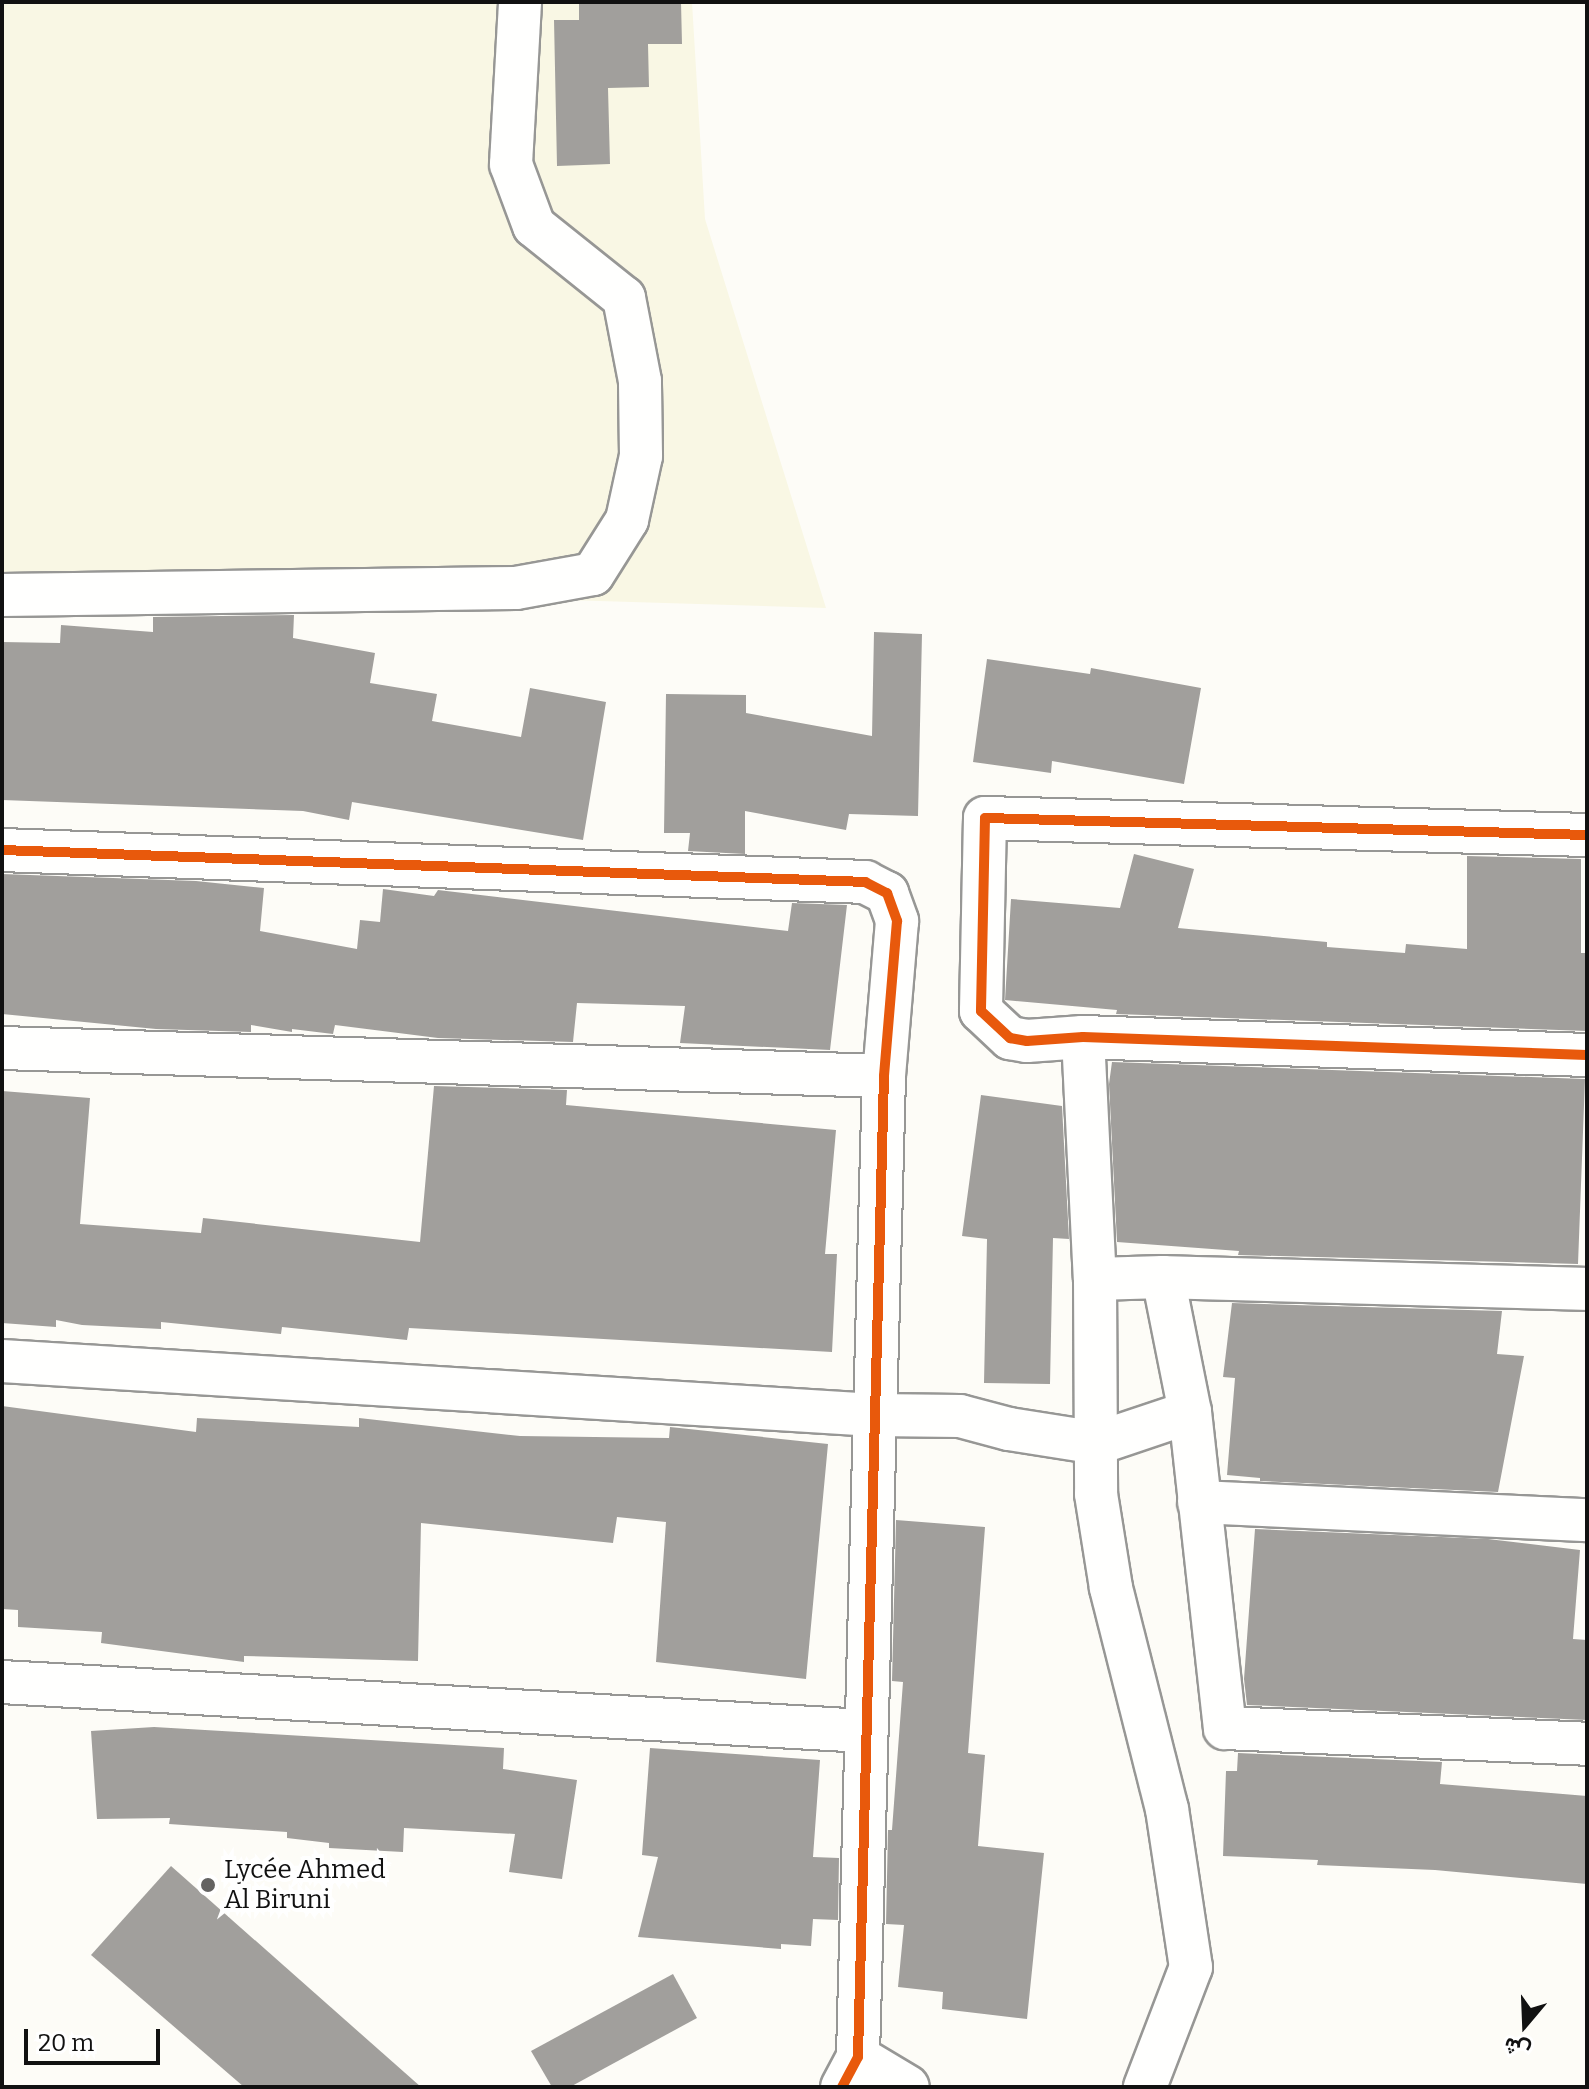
<!DOCTYPE html>
<meta charset="utf-8">
<style>
body{margin:0}
#map{position:relative;width:1589px;height:2089px;overflow:hidden;background:#fdfcf7;font-family:Bitter,Vazirmatn,serif}
div>[style]{position:absolute}
.farmland>*{inset:0;background:#f9f7e4}
.building>*{inset:0;background:#a19f9c}
.roads{filter:drop-shadow(2px 0 #979795) drop-shadow(-2px 0 #979795) drop-shadow(0 2px #979795) drop-shadow(0 -2px #979795)}
.minor>*{height:42px;margin:-21px;padding:0 21px;transform-origin:21px;border-radius:21px;background:#fffffe}
.cycleway>*{height:10px;margin:-5px;padding:0 5px;transform-origin:5px;border-radius:5px;background:#e8590c}
.dots>*{width:22px;height:22px;translate:-50% -50%;box-sizing:border-box;border:4px solid #fff;border-radius:50%}
span{translate:-50% -50%;white-space:nowrap;text-align:center;line-height:1.15;-webkit-text-stroke:8px #fff;paint-order:stroke}
.poi-label{font-size:26px;color:#111}
.left{translate:0 -50%;text-align:left}
.frame{position:absolute;inset:0;border:4px solid #111;pointer-events:none}
.north{position:absolute;left:1485px;top:1985px;width:80px;height:80px;-webkit-text-stroke:6px #fff;paint-order:stroke;rotate:199deg;font-size:22px;font-weight:700;line-height:32px;text-align:center;color:#111}
.north::after{content:'';display:block;margin:auto;width:28px;height:36px;background:#111;clip-path:polygon(50% 0,100% 100%,50% 72%,0 100%)}
.scale{position:absolute;left:24px;top:2029px;width:136px;height:36px;box-sizing:border-box;border:4px solid #111;border-top:0;padding-left:10px;font-size:24px;line-height:28px;white-space:nowrap;color:#111;-webkit-text-stroke:6px #fff;paint-order:stroke}
</style>
<div id="map">
<div class="farmland">
<div style="clip-path:polygon(2px 2px,692px 2px,705px 219px,826px 608px,2px 583px)"></div>
</div>
<div class="building">
<div style="clip-path:polygon(579px 2px,681px 2px,682px 44px,648px 44px,649px 87px,608px 88px,610px 164px,557px 166px,554px 20px,579px 20px)"></div>
<div style="clip-path:polygon(294px 615px,293px 638px,375px 653px,370px 683px,437px 694px,432px 721px,521px 737px,530px 688px,606px 702px,583px 840px,352px 802px,349px 820px,303px 811px,2px 800px,2px 642px,60px 643px,61px 625px,153px 632px,153px 617px)"></div>
<div style="clip-path:polygon(874px 632px,922px 634px,918px 816px,849px 814px,846px 830px,745px 811px,745px 854px,688px 851px,690px 833px,664px 833px,666px 694px,746px 695px,746px 713px,872px 736px)"></div>
<div style="clip-path:polygon(987px 659px,1090px 674px,1091px 668px,1201px 688px,1184px 784px,1052px 761px,1051px 773px,973px 762px)"></div>
<div style="clip-path:polygon(1134px 854px,1194px 869px,1178px 928px,1327px 942px,1327px 947px,1405px 953px,1406px 944px,1467px 949px,1467px 856px,1581px 859px,1581px 953px,1587px 953px,1587px 1031px,1116px 1014px,1117px 1010px,1005px 1000px,1011px 899px,1120px 908px)"></div>
<div style="clip-path:polygon(2px 874px,196px 881px,264px 888px,260px 931px,357px 949px,360px 920px,380px 922px,383px 889px,434px 896px,438px 890px,788px 931px,792px 903px,847px 905px,830px 1050px,680px 1043px,685px 1006px,577px 1003px,573px 1042px,438px 1038px,335px 1025px,333px 1034px,292px 1029px,292px 1032px,251px 1025px,251px 1032px,156px 1029px,2px 1014px)"></div>
<div style="clip-path:polygon(1112px 1062px,1585px 1079px,1578px 1264px,1238px 1255px,1239px 1251px,1117px 1242px,1109px 1084px)"></div>
<div style="clip-path:polygon(434px 1086px,567px 1090px,566px 1105px,836px 1130px,825px 1254px,837px 1254px,832px 1352px,409px 1328px,407px 1340px,282px 1327px,281px 1334px,161px 1322px,161px 1329px,82px 1325px,56px 1320px,56px 1327px,2px 1323px,2px 1091px,90px 1098px,80px 1224px,201px 1233px,203px 1218px,420px 1242px)"></div>
<div style="clip-path:polygon(981px 1095px,1062px 1106px,1069px 1239px,1053px 1238px,1050px 1384px,984px 1383px,987px 1239px,962px 1236px)"></div>
<div style="clip-path:polygon(1232px 1303px,1502px 1311px,1497px 1354px,1524px 1356px,1498px 1492px,1260px 1481px,1260px 1478px,1227px 1475px,1235px 1378px,1223px 1377px)"></div>
<div style="clip-path:polygon(2px 1406px,196px 1432px,197px 1418px,359px 1427px,359px 1418px,520px 1436px,669px 1438px,670px 1427px,828px 1444px,806px 1679px,656px 1662px,666px 1522px,617px 1517px,613px 1543px,421px 1523px,418px 1661px,244px 1656px,244px 1662px,101px 1643px,102px 1632px,18px 1627px,18px 1610px,2px 1609px)"></div>
<div style="clip-path:polygon(896px 1520px,985px 1527px,968px 1753px,985px 1755px,978px 1846px,1044px 1853px,1027px 2019px,942px 2009px,943px 1992px,898px 1987px,904px 1925px,886px 1924px,888px 1830px,892px 1830px,903px 1682px,892px 1681px)"></div>
<div style="clip-path:polygon(1255px 1529px,1488px 1539px,1580px 1550px,1573px 1639px,1587px 1640px,1587px 1720px,1247px 1705px,1244px 1679px)"></div>
<div style="clip-path:polygon(154px 1727px,504px 1748px,503px 1769px,577px 1780px,562px 1879px,509px 1872px,515px 1834px,404px 1828px,403px 1852px,329px 1848px,329px 1843px,287px 1838px,287px 1832px,169px 1824px,170px 1818px,97px 1819px,91px 1731px)"></div>
<div style="clip-path:polygon(650px 1748px,820px 1760px,813px 1857px,839px 1858px,838px 1920px,813px 1919px,811px 1946px,781px 1944px,781px 1949px,638px 1937px,658px 1857px,642px 1855px)"></div>
<div style="clip-path:polygon(1238px 1753px,1442px 1762px,1440px 1784px,1587px 1796px,1587px 1884px,1435px 1870px,1317px 1865px,1318px 1860px,1223px 1856px,1226px 1771px,1237px 1771px)"></div>
<div style="clip-path:polygon(171px 1866px,421px 2087px,244px 2087px,91px 1955px)"></div>
<div style="clip-path:polygon(673px 1974px,697px 2018px,570px 2087px,552px 2087px,531px 2051px)"></div>
</div>
<div class="roads">
<div class="minor">
<div style="left:2px;top:595px;width:514px;rotate:-0.78deg"></div>
<div style="left:516px;top:588px;width:78px;rotate:-10.3deg"></div>
<div style="left:593px;top:574px;width:64px;rotate:-57.8deg"></div>
<div style="left:627px;top:520px;width:66px;rotate:-77.7deg"></div>
<div style="left:641px;top:456px;width:75px;rotate:-90.8deg"></div>
<div style="left:640px;top:381px;width:85px;rotate:-100.9deg"></div>
<div style="left:624px;top:298px;width:115px;rotate:-141.3deg"></div>
<div style="left:534px;top:226px;width:66px;rotate:-110.4deg"></div>
<div style="left:511px;top:164px;width:162px;rotate:-86.8deg"></div>
<div style="left:1587px;top:835px;width:602px;rotate:-178.38deg"></div>
<div style="left:985px;top:818px;width:193px;rotate:91.2deg"></div>
<div style="left:981px;top:1011px;width:40px;rotate:43deg"></div>
<div style="left:1010px;top:1038px;width:17px;rotate:10deg"></div>
<div style="left:1027px;top:1041px;width:56px;rotate:-4.1deg"></div>
<div style="left:1083px;top:1037px;width:504px;rotate:2.05deg"></div>
<div style="left:2px;top:850px;width:864px;rotate:2.12deg"></div>
<div style="left:865px;top:882px;width:25px;rotate:27deg"></div>
<div style="left:887px;top:893px;width:30px;rotate:70deg"></div>
<div style="left:897px;top:921px;width:156px;rotate:94.8deg"></div>
<div style="left:884px;top:1076px;width:981px;rotate:91.52deg"></div>
<div style="left:858px;top:2057px;width:34px;rotate:118deg"></div>
<div style="left:1083px;top:1037px;width:242px;rotate:87.2deg"></div>
<div style="left:1095px;top:1279px;width:215px;rotate:89.7deg"></div>
<div style="left:1096px;top:1494px;width:95px;rotate:80.9deg"></div>
<div style="left:1111px;top:1588px;width:228px;rotate:75.8deg"></div>
<div style="left:1167px;top:1809px;width:160px;rotate:81.4deg"></div>
<div style="left:1191px;top:1967px;width:129px;rotate:111deg"></div>
<div style="left:2px;top:1048px;width:882px;rotate:1.82deg"></div>
<div style="left:1163px;top:1277px;width:138px;rotate:78.7deg"></div>
<div style="left:1190px;top:1412px;width:318px;rotate:83.7deg"></div>
<div style="left:1225px;top:1728px;width:362px;rotate:2.5deg"></div>
<div style="left:1095px;top:1279px;width:68px;rotate:-1.7deg"></div>
<div style="left:1163px;top:1277px;width:424px;rotate:1.6deg"></div>
<div style="left:2px;top:1361px;width:874px;rotate:3.54deg"></div>
<div style="left:874px;top:1415px;width:86px;rotate:0.7deg"></div>
<div style="left:960px;top:1416px;width:51px;rotate:14.9deg"></div>
<div style="left:1009px;top:1429px;width:90px;rotate:8.9deg"></div>
<div style="left:1098px;top:1443px;width:97px;rotate:-18.6deg"></div>
<div style="left:1199px;top:1502px;width:388px;rotate:2.7deg"></div>
<div style="left:2px;top:1682px;width:863px;rotate:3.25deg"></div>
<div style="left:858px;top:2057px;width:58px;rotate:31deg"></div>
</div>
</div>
<div class="cycleway">
<div style="left:1587px;top:835px;width:602px;rotate:-178.38deg"></div>
<div style="left:985px;top:818px;width:193px;rotate:91.2deg"></div>
<div style="left:981px;top:1011px;width:40px;rotate:43deg"></div>
<div style="left:1010px;top:1038px;width:17px;rotate:10deg"></div>
<div style="left:1027px;top:1041px;width:56px;rotate:-4.1deg"></div>
<div style="left:1083px;top:1037px;width:504px;rotate:2.05deg"></div>
<div style="left:2px;top:850px;width:864px;rotate:2.12deg"></div>
<div style="left:865px;top:882px;width:25px;rotate:27deg"></div>
<div style="left:887px;top:893px;width:30px;rotate:70deg"></div>
<div style="left:897px;top:921px;width:156px;rotate:94.8deg"></div>
<div style="left:884px;top:1076px;width:981px;rotate:91.52deg"></div>
<div style="left:858px;top:2057px;width:34px;rotate:118deg"></div>
</div>
<div class="dots">
<div style="left:208px;top:1885px;background:#646362"></div>
</div>
<div class="poi-label">
<span class="left" style="left:224px;top:1885px">Lycée Ahmed<br>Al Biruni</span>
</div>
<div class="frame"></div>
<div class="north">ش</div>
<div class="scale">20 m</div>
</div>
